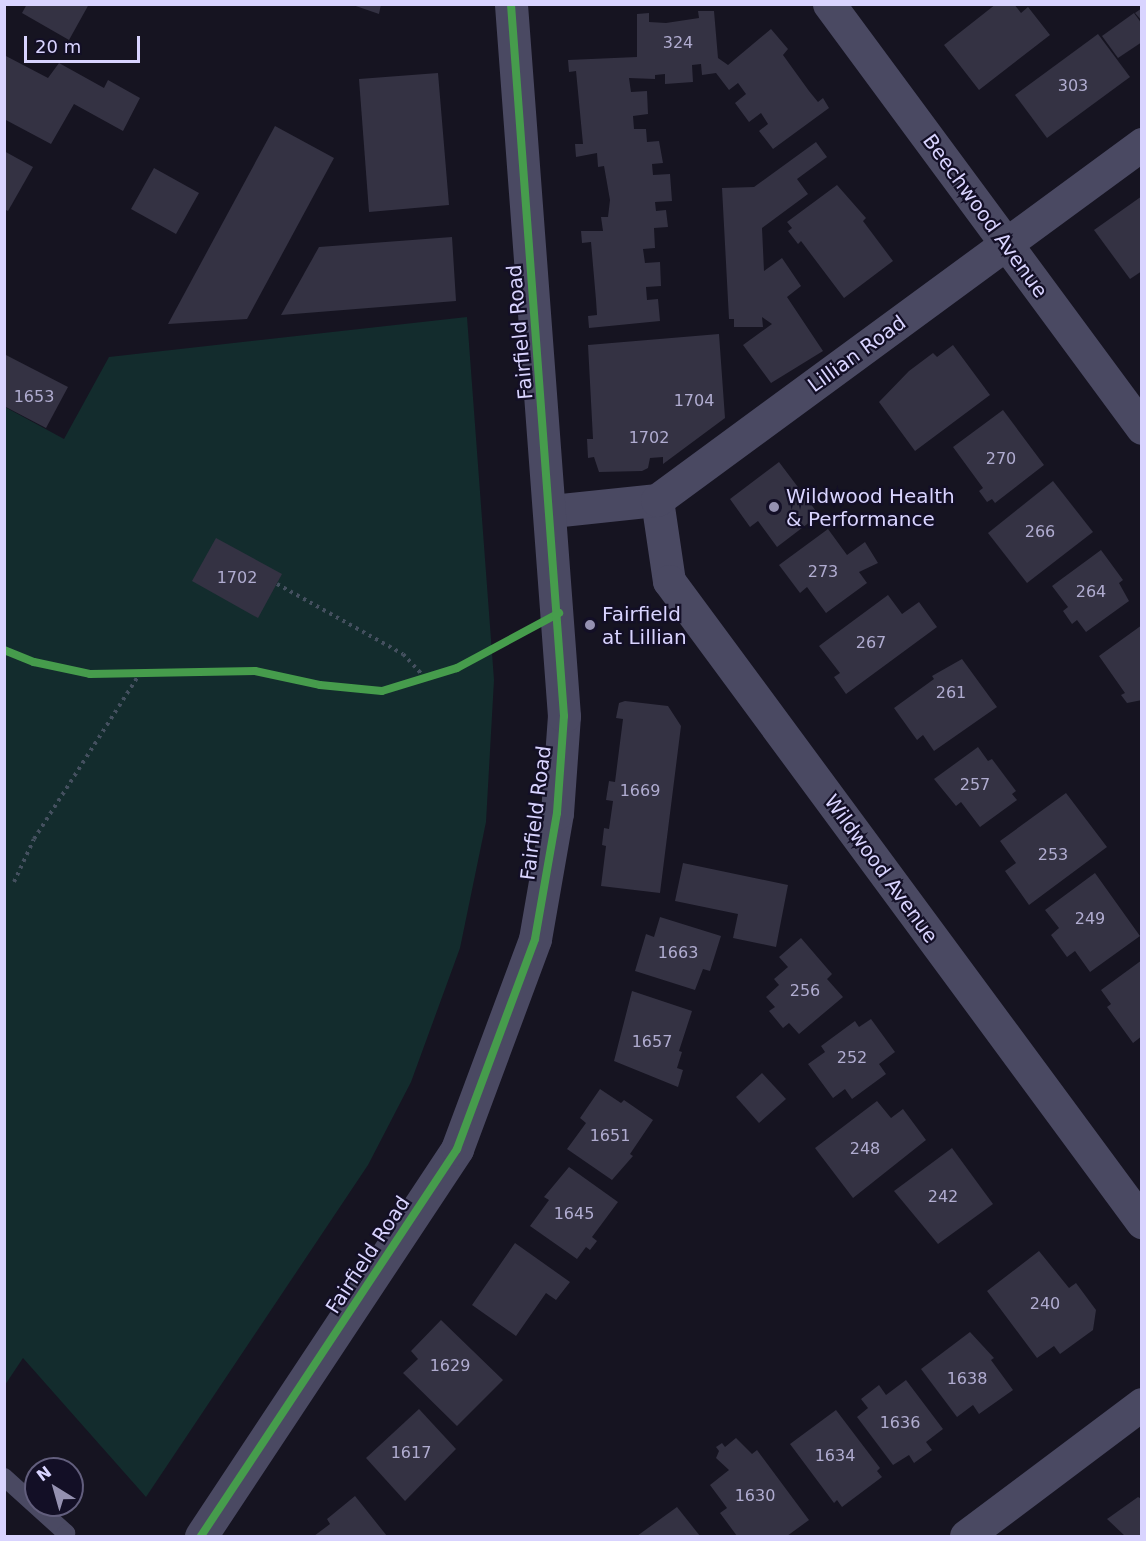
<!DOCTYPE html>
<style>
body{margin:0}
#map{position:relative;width:1146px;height:1541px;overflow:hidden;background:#161421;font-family:"DejaVu Sans",sans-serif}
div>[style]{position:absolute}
.green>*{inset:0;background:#132c2d}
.building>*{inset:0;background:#343243}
.path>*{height:4px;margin-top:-2px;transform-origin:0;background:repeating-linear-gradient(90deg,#44505f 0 3px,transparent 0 7.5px)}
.service>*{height:18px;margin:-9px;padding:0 9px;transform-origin:9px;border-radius:9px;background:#4a4962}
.minor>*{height:33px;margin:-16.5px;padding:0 16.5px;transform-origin:16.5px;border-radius:16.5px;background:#4a4962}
.tertiary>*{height:33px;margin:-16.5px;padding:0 16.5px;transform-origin:16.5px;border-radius:16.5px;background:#4a4962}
.cycleway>*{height:8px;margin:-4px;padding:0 4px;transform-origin:4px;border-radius:4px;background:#469c4c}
.dots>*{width:16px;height:16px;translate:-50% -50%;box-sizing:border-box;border:3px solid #130f26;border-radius:50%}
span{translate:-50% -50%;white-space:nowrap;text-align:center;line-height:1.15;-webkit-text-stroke:4.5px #130f26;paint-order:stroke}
.number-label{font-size:16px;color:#b0acd0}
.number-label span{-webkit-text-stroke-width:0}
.street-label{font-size:20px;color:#d9d4ff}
.poi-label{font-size:20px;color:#d9d4ff}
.left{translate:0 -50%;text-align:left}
.frame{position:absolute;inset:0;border:6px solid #d9d4ff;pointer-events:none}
.north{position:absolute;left:24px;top:1457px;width:60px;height:60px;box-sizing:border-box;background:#130f26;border:2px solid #625e7d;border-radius:50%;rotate:323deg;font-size:16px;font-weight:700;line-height:24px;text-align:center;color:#d9d4ff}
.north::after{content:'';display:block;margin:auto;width:21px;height:27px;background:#9591b1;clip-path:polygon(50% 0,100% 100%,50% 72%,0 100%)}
.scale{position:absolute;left:24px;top:36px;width:116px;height:27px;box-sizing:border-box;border:3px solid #d9d4ff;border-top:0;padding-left:8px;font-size:18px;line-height:21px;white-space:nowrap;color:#d9d4ff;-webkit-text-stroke:4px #130f26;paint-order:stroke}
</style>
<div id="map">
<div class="green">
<div style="clip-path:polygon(467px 317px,494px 680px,486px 822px,460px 948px,411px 1082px,368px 1165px,146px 1497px,23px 1358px,5px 1385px,5px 407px,64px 439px,109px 357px)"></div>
</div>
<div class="building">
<div style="clip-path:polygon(27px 4px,89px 4px,69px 40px,22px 13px)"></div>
<div style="clip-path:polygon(350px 4px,381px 4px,379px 14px)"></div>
<div style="clip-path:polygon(996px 4px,1014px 4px,1021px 13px,1028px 7px,1050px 35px,979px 90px,944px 45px)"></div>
<div style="clip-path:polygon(1142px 8px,1142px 21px,1135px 13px)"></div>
<div style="clip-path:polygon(698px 11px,714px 11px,718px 58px,728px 65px,771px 29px,788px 49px,783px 55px,809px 91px,818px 102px,823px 98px,829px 108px,773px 149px,759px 131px,768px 124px,761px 113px,749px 122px,735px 103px,746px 94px,738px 83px,729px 90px,716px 73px,702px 75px,701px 64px,692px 65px,693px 82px,665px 84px,665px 74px,655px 75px,655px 79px,629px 78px,631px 92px,647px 91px,648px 114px,633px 116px,634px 129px,646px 129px,647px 142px,659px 141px,663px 163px,652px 164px,653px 175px,670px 174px,672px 201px,655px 202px,656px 211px,666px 210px,668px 227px,654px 228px,655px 248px,643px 249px,645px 263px,660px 262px,661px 286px,646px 287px,647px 300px,658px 299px,660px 321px,589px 328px,588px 316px,597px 315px,596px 300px,591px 242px,582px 243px,581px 231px,603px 231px,601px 217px,608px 217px,610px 200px,604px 166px,598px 167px,597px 153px,576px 157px,575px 144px,583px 144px,576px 71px,569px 72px,568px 60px,637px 57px,637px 14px,649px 13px,649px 22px,666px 23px,699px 18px)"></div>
<div style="clip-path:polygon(1134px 13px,1142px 24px,1142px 42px,1118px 58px,1102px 36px)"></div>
<div style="clip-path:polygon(1098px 34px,1130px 77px,1047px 138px,1015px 95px)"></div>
<div style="clip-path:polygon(4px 55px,48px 78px,59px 63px,104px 88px,108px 80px,140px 98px,123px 131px,74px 104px,51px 144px,4px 119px)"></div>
<div style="clip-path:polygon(438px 73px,449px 205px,369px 212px,359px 79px)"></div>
<div style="clip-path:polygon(275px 126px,334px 158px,247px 319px,168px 324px)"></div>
<div style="clip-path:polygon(816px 142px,827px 157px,797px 179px,808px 194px,762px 228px,764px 271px,782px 258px,801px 286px,787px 297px,823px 351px,771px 383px,743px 345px,772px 324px,762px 317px,763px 327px,734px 327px,734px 319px,729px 319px,722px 188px,754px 187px)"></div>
<div style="clip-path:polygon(4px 151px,33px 167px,8px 211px,4px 209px)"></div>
<div style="clip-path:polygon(154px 168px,199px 193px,176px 234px,131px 209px)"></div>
<div style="clip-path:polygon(837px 185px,866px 218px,863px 221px,893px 261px,844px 298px,801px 241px,798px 244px,788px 231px,792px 228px,787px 222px)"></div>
<div style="clip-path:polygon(1142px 196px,1142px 271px,1130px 279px,1094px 230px)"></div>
<div style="clip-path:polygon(452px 237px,456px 301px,281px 315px,319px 247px)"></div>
<div style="clip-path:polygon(719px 334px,725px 418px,663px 464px,663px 457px,650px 458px,648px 468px,642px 471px,599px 472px,594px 457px,588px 458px,587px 439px,593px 439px,588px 345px)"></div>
<div style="clip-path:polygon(953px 345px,990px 395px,915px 451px,879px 402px,909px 371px,933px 353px,937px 357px)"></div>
<div style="clip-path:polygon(4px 354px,68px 387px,46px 428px,4px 406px)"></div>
<div style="clip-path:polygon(1003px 410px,1044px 465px,995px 503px,992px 499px,987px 502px,979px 491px,983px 488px,953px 447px)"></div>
<div style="clip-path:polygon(779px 462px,819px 515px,777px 547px,758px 521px,750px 527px,730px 499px)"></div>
<div style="clip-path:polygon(1053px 481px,1093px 532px,1027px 583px,988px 533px)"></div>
<div style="clip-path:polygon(828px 529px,847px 555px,865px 542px,878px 563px,859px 572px,867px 583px,826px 613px,807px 587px,800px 593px,779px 565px)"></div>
<div style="clip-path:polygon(216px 538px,282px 574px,258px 618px,192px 581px)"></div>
<div style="clip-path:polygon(1101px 550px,1123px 580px,1119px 583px,1129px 601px,1086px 632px,1077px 620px,1072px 624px,1063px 611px,1068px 607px,1052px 586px)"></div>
<div style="clip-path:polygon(888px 595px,902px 614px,919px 602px,937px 627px,846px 694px,834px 677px,840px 673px,819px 646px)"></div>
<div style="clip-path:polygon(1142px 625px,1142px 700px,1127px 703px,1121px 695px,1125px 693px,1099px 656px)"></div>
<div style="clip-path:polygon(962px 659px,997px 707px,934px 751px,923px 735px,917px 740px,894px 708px,934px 679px,932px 676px)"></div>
<div style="clip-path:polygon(625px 701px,668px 706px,681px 726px,660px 893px,601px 886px,606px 846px,602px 845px,604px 828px,609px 829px,613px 801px,606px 800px,609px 781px,615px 782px,623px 719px,616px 718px,619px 703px)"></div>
<div style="clip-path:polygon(978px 747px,988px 761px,992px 759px,1016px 791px,1012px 794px,1017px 800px,980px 827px,961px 802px,956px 806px,934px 779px)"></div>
<div style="clip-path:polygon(1066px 793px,1107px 847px,1029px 905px,1005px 871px,1016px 863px,1000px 841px)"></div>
<div style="clip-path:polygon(683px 863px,788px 885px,776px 947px,733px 938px,738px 914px,675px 901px)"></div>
<div style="clip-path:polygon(1095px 873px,1140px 936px,1090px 972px,1075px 951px,1067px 957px,1051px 935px,1059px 928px,1045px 910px)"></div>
<div style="clip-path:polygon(660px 917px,721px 936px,710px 971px,703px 969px,695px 990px,635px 971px,646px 934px,654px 937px)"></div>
<div style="clip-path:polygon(801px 938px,832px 974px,827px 979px,843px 997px,799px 1034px,789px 1023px,783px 1028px,769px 1011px,775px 1007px,766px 997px,779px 985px,774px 979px,788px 967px,779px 957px)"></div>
<div style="clip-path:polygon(1142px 960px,1142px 1036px,1133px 1043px,1107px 1007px,1111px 1004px,1101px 990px)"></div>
<div style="clip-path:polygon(632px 991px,692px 1011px,679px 1051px,682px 1052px,677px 1068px,683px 1070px,678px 1087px,614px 1061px)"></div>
<div style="clip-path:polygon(871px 1019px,895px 1052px,879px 1064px,886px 1074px,852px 1099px,845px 1089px,833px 1098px,808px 1064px,825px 1052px,821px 1046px,855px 1021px,859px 1027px)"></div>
<div style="clip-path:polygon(762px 1073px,786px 1099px,759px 1123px,736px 1097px)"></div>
<div style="clip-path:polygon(600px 1089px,621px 1103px,624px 1100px,653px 1120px,630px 1154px,633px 1156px,612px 1180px,567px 1149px,586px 1123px,580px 1118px)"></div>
<div style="clip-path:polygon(877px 1101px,891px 1118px,903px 1109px,926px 1140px,853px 1198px,815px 1148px)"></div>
<div style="clip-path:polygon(952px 1148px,993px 1204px,938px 1244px,894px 1191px)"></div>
<div style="clip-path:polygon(569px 1167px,618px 1202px,592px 1237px,597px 1241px,590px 1250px,586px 1247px,577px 1259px,530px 1226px,549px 1200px,544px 1197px)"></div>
<div style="clip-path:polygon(515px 1243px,570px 1282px,556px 1300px,546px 1293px,516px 1336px,472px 1305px)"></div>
<div style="clip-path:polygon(1039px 1251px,1069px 1288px,1076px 1283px,1096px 1310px,1093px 1330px,1060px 1354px,1054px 1346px,1037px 1358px,987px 1291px)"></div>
<div style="clip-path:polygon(441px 1320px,503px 1380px,457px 1426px,403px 1373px,418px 1359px,411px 1351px)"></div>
<div style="clip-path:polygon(970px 1332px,994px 1358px,991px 1360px,1013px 1390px,979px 1414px,973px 1405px,957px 1417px,921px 1369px)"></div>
<div style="clip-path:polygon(906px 1380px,943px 1429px,926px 1442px,932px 1450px,914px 1463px,909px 1455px,893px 1465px,857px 1417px,868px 1408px,861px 1399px,879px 1385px,886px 1395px)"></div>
<div style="clip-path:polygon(419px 1409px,456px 1449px,405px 1501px,366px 1458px)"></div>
<div style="clip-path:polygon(836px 1410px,880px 1468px,877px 1471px,882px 1477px,842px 1507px,837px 1500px,834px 1503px,790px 1444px)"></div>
<div style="clip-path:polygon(736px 1438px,752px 1454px,757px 1450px,809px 1520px,787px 1536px,737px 1536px,720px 1513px,727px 1508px,710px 1485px,729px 1470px,716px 1458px,719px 1451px,716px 1447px,722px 1443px,725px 1447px)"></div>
<div style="clip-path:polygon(355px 1496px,387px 1536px,314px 1536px,330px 1524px,327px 1519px)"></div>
<div style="clip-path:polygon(1138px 1497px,1142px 1499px,1142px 1536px,1125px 1536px,1107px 1519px)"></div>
<div style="clip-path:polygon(677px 1507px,700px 1536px,637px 1536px)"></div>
</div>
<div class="path">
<div style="left:277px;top:584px;width:144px;rotate:29.1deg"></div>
<div style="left:403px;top:654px;width:33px;rotate:47deg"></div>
<div style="left:14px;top:882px;width:47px;rotate:-65.1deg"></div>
<div style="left:34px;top:839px;width:195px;rotate:-57.4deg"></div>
</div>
<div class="service">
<div style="left:4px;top:1477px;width:84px;rotate:42.1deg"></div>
<div style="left:66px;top:1533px;width:4px;rotate:124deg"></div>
</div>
<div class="minor">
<div style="left:829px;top:4px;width:527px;rotate:53.56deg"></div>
<div style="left:657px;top:500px;width:82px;rotate:81.6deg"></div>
<div style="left:669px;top:581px;width:797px;rotate:53.58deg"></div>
<div style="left:552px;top:511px;width:106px;rotate:-6deg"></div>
<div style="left:657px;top:500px;width:602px;rotate:-36.28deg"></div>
<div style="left:966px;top:1536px;width:220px;rotate:-36.9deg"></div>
</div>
<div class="tertiary">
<div style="left:201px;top:1536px;width:464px;rotate:-56.5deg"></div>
<div style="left:457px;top:1149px;width:224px;rotate:-69.6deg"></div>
<div style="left:535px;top:939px;width:128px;rotate:-80.1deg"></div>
<div style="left:557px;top:813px;width:97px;rotate:-85.9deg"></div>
<div style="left:564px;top:716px;width:714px;rotate:-94.26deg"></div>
</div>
<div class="cycleway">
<div style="left:4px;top:650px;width:32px;rotate:22deg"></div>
<div style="left:34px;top:662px;width:57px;rotate:12.1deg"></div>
<div style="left:90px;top:674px;width:165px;rotate:-1deg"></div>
<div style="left:255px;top:671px;width:66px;rotate:12.2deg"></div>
<div style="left:320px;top:685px;width:62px;rotate:5.5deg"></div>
<div style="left:382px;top:691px;width:78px;rotate:-17deg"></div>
<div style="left:457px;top:668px;width:116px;rotate:-28.3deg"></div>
<div style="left:201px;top:1536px;width:464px;rotate:-56.5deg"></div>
<div style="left:457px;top:1149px;width:224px;rotate:-69.6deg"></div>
<div style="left:535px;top:939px;width:128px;rotate:-80.1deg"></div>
<div style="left:557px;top:813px;width:97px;rotate:-85.9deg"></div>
<div style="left:564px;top:716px;width:714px;rotate:-94.26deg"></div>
</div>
<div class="dots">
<div style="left:774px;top:507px;background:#9591b1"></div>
<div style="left:590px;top:625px;background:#9591b1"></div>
</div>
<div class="number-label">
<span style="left:678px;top:43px">324</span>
<span style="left:1073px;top:86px">303</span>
<span style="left:34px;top:397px">1653</span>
<span style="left:694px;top:401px">1704</span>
<span style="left:649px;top:438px">1702</span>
<span style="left:1001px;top:459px">270</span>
<span style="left:1040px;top:532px">266</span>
<span style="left:823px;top:572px">273</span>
<span style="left:237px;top:578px">1702</span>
<span style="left:1091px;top:592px">264</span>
<span style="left:871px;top:643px">267</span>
<span style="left:951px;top:693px">261</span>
<span style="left:975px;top:785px">257</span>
<span style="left:640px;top:791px">1669</span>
<span style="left:1053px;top:855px">253</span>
<span style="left:1090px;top:919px">249</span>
<span style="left:678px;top:953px">1663</span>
<span style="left:805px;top:991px">256</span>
<span style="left:652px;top:1042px">1657</span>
<span style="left:852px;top:1058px">252</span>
<span style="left:610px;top:1136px">1651</span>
<span style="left:865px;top:1149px">248</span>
<span style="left:943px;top:1197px">242</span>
<span style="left:574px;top:1214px">1645</span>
<span style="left:1045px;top:1304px">240</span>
<span style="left:450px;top:1366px">1629</span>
<span style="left:967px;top:1379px">1638</span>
<span style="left:900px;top:1423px">1636</span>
<span style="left:411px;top:1453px">1617</span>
<span style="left:835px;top:1456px">1634</span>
<span style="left:755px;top:1496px">1630</span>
</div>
<div class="street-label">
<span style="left:985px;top:216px;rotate:54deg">Beechwood Avenue</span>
<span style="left:520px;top:332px;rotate:-95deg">Fairfield Road</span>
<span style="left:857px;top:354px;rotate:-36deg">Lillian Road</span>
<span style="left:536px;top:813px;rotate:-83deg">Fairfield Road</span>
<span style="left:881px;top:869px;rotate:54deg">Wildwood Avenue</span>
<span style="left:368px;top:1255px;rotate:-57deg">Fairfield Road</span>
</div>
<div class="poi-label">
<span class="left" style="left:786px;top:508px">Wildwood Health<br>&amp; Performance</span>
<span class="left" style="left:602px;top:626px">Fairfield<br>at Lillian</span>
</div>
<div class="frame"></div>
<div class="north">N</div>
<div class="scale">20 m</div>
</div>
